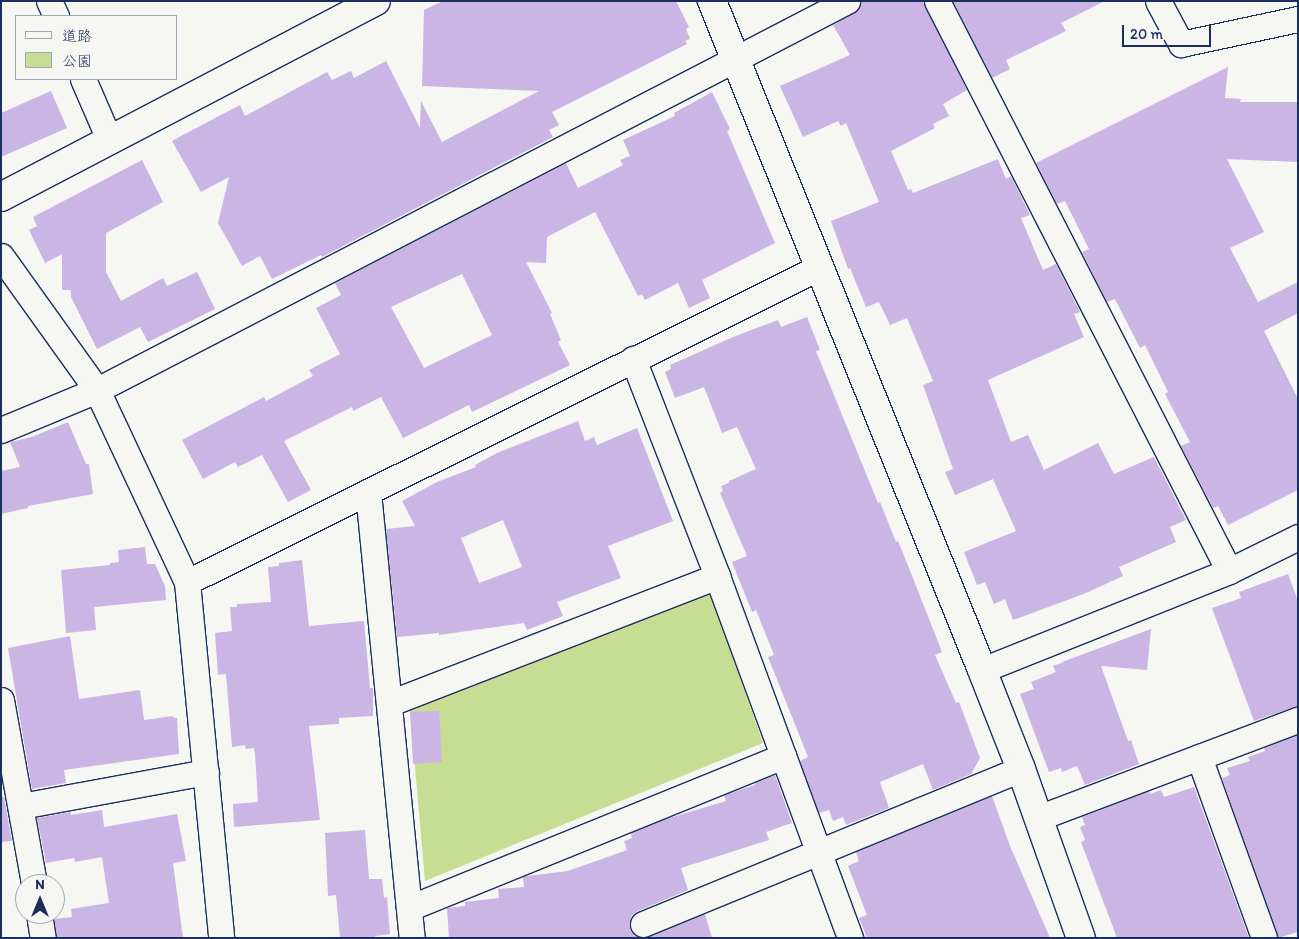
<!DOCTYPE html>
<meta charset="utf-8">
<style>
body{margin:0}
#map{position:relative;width:1299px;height:939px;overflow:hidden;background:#f6f6f2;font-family:Itim,"Klee One",sans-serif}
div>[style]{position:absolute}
.green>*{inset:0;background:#c6dd93}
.building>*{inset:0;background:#cab5e5}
.roads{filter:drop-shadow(1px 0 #1b2f5e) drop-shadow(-1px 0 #1b2f5e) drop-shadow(0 1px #1b2f5e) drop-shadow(0 -1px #1b2f5e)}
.street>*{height:25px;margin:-12.5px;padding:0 12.5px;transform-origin:12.5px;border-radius:12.5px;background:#f6f6f2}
.secondary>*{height:28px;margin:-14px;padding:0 14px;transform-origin:14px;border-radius:14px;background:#f6f6f2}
span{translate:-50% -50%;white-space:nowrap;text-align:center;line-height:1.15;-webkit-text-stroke:4px #f6f6f2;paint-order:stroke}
.frame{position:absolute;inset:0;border:2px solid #1b2f5e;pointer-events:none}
.legend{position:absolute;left:15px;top:15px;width:162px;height:65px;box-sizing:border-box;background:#f6f6f2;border:1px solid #9ea6b7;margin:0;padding:6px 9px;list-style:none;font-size:15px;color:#1b2f5e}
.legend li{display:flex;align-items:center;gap:10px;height:25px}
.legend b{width:25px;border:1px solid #9ea6b7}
.north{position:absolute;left:15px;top:874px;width:50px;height:50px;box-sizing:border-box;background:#f6f6f2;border:1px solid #9ea6b7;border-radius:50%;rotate:0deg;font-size:14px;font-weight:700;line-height:20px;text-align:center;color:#1b2f5e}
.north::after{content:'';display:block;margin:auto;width:18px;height:22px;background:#1b2f5e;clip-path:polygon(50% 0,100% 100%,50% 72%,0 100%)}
.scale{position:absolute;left:1122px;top:25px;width:89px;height:22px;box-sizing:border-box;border:2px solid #1b2f5e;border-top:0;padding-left:6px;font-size:15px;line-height:18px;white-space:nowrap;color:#1b2f5e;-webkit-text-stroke:4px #f6f6f2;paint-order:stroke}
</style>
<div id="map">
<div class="green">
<div style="clip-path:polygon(710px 592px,763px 743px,425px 881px,410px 710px)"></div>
</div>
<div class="building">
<div style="clip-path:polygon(443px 1px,676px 1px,689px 27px,686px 29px,690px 39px,685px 41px,687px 44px,552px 112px,559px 125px,549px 130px,553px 137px,322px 257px,321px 255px,272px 279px,260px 256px,242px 266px,218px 223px,229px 177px,201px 192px,172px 141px,181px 136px,240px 105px,245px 116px,327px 72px,332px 80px,351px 71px,354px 78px,386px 61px,420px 128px,421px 101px,442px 142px,539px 91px,422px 86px,424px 10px)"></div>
<div style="clip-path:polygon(861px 1px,923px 1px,967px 90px,943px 104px,949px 116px,933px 124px,935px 128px,891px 151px,908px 190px,911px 189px,913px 193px,998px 159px,1006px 179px,1011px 176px,1030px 215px,1021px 218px,1043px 270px,1056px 264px,1080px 312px,1074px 314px,1084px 337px,988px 380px,1011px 442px,1028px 435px,1044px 470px,1098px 443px,1114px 474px,1154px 457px,1186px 520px,1170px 527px,1176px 542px,1119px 567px,1123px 576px,1086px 593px,1013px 620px,1005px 599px,994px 604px,985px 582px,977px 585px,964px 552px,1016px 531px,993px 479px,955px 495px,945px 472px,953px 469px,923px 385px,933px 381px,907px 318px,890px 325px,879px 302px,866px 307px,850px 268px,848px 269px,831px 221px,879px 202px,846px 123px,841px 126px,838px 121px,803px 137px,780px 86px,850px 55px,833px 25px,854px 13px,859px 8px)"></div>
<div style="clip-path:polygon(953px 1px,1105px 1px,1061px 23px,1066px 31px,1006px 60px,1010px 69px,992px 78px)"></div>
<div style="clip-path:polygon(1228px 67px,1225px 98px,1241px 99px,1240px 102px,1298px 102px,1298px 162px,1227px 159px,1264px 232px,1230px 248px,1258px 302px,1298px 282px,1298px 313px,1264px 331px,1298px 399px,1298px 490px,1228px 525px,1218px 506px,1213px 508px,1181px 446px,1190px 442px,1165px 394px,1168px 392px,1145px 345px,1140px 348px,1115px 299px,1107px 302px,1082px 252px,1089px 249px,1065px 201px,1057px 204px,1036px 163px)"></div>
<div style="clip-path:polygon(51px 91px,67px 128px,1px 157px,1px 113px)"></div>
<div style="clip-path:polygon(evenodd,712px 92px,730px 129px,727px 131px,775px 243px,702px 280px,710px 298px,689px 308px,678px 283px,645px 300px,642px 294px,638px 296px,595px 212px,547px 237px,546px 263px,526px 262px,552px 313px,550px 314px,561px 340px,558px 342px,570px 365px,472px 412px,469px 405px,403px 438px,381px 397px,353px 411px,352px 407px,284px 441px,311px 490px,288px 502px,262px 455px,238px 467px,235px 462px,203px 479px,182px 440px,264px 397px,266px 401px,313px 376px,309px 370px,340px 354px,316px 308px,341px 295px,335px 283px,566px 163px,578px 188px,623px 165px,620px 160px,630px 156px,623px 140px,675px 116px,674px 113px,712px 92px,462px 274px,492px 335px,424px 368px,391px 307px,462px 274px)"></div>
<div style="clip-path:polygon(142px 160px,163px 202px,106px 233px,106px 272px,121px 301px,163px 278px,167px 286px,197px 272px,215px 309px,148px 342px,140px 327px,97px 349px,71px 297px,71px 290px,62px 290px,62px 254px,45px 263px,29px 230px,37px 226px,33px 217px)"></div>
<div style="clip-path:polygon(807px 317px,820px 350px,816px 351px,878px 503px,880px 502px,896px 542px,898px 541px,907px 563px,942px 652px,935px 655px,956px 703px,959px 702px,980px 758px,971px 774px,933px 790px,923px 764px,880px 782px,889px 808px,846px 825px,843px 817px,833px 821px,829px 810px,819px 813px,800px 761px,808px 757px,768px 657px,774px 655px,756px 610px,752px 612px,732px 562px,747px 556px,720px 493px,723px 491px,721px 486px,729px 483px,729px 481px,756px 469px,737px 427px,722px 433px,704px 387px,675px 398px,665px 372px,671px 369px,670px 365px,733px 337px,778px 320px,781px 327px)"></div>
<div style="clip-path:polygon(evenodd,578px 421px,585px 441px,594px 437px,597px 445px,637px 428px,673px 521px,608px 546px,621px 578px,557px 602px,563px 616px,527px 630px,524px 623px,439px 635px,439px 633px,397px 637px,386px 529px,415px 526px,402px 501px,437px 482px,476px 467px,475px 465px,497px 453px,578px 421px,503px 520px,522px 567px,479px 583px,461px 538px,503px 520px)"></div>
<div style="clip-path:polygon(68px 422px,86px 464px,89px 464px,93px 494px,28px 506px,28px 508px,1px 514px,1px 471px,20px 467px,10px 442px,32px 437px)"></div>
<div style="clip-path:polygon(145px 547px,147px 564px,155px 564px,165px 586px,166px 600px,94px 607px,96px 630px,66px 633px,61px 570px,110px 565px,110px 563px,119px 562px,118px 550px)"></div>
<div style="clip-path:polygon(302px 560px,309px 626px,364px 621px,370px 688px,373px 688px,373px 716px,339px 718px,339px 724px,309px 726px,320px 820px,234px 827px,233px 804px,258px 802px,255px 754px,254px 748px,246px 749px,245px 745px,232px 747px,226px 674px,218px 675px,215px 633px,232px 631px,230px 607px,237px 607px,237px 604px,271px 602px,268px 567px,279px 566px,279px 563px)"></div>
<div style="clip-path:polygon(1288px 574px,1298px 601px,1298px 706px,1254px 721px,1212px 608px,1241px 598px,1239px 592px)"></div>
<div style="clip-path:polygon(1151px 629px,1147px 670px,1101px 666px,1128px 741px,1131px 740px,1139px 764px,1085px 785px,1077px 766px,1062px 772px,1061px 768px,1049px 772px,1020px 694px,1034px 689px,1031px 682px,1056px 672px,1053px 666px,1064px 662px,1062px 662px)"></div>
<div style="clip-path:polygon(70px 636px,79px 699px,140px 690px,144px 720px,173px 716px,174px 718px,177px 718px,179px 754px,64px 770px,66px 783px,32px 789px,8px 648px)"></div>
<div style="clip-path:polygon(439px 711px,442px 762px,413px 764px,410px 712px)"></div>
<div style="clip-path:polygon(1298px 735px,1298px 932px,1278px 938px,1222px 778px,1230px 775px,1227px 768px,1250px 761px,1248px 757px,1265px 751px,1264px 748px)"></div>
<div style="clip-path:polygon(775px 775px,792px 823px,766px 832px,769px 840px,681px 868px,688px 890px,638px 911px,631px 916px,630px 929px,634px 935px,640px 938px,449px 938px,447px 908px,465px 906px,465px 902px,499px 898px,498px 889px,524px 887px,523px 877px,527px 876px,568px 871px,627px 850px,624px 841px,632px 838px,631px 833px,663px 820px,726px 801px,724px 795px,755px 785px,755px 783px)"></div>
<div style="clip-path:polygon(1194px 787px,1249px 938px,1117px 938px,1081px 842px,1085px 840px,1080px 827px,1085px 825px,1082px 817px,1149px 791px,1150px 794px,1161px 790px,1164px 797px)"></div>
<div style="clip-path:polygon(992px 796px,1010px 846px,1050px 938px,867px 938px,859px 918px,867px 915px,848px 866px,859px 861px,856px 852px)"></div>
<div style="clip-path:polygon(1px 797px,4px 797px,12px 841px,1px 842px)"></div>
<div style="clip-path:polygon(102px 810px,104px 827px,177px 814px,186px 861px,173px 863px,183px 938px,57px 938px,54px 919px,72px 917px,71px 909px,109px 903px,102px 857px,75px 862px,74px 858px,46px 863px,37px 818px,71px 812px,71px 815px)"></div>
<div style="clip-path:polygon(365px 830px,369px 879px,382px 879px,384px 898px,387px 897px,390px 934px,375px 936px,375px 938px,340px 938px,336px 895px,328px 896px,325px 833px)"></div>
<div style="clip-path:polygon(705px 914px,712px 938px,645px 938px,648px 937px)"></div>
</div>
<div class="roads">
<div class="street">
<div style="left:49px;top:1px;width:17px;rotate:65deg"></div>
<div style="left:937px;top:1px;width:640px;rotate:62.87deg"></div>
<div style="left:1158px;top:1px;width:49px;rotate:61.9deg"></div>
<div style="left:1181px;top:44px;width:120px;rotate:-12.1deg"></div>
<div style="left:83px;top:79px;width:65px;rotate:66.6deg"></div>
<div style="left:1px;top:256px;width:165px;rotate:54.4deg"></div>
<div style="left:97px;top:390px;width:212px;rotate:64.9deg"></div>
<div style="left:187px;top:582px;width:358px;rotate:84.5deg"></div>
<div style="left:633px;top:359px;width:233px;rotate:68.8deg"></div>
<div style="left:717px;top:576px;width:386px;rotate:69.8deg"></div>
<div style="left:1px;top:430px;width:104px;rotate:-22.6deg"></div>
<div style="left:97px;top:390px;width:845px;rotate:-27.41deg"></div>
<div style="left:368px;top:492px;width:448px;rotate:84.4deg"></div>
<div style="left:187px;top:582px;width:705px;rotate:-26.46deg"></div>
<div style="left:982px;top:670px;width:266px;rotate:-21.8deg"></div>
<div style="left:1229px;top:571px;width:77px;rotate:-26.2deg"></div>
<div style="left:1px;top:700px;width:187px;rotate:79.8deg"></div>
<div style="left:390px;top:703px;width:351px;rotate:-21.2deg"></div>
<div style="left:1199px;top:757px;width:192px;rotate:70.2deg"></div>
<div style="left:21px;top:806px;width:188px;rotate:-10.4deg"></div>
<div style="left:1038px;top:818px;width:278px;rotate:-20.7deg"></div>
<div style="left:409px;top:908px;width:404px;rotate:-22.1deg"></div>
<div style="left:39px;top:914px;width:24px;rotate:81deg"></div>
<div style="left:643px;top:924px;width:409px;rotate:-22.3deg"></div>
</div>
<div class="secondary">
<div style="left:712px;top:1px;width:721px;rotate:68.02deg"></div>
<div style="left:982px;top:670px;width:106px;rotate:68.5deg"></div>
<div style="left:1021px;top:769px;width:179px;rotate:70.5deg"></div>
<div style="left:1px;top:197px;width:423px;rotate:-27.6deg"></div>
</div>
</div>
<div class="frame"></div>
<ul class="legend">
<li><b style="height:6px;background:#f6f6f2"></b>道路</li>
<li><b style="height:14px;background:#c6dd93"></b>公園</li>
</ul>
<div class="north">N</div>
<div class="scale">20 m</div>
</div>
